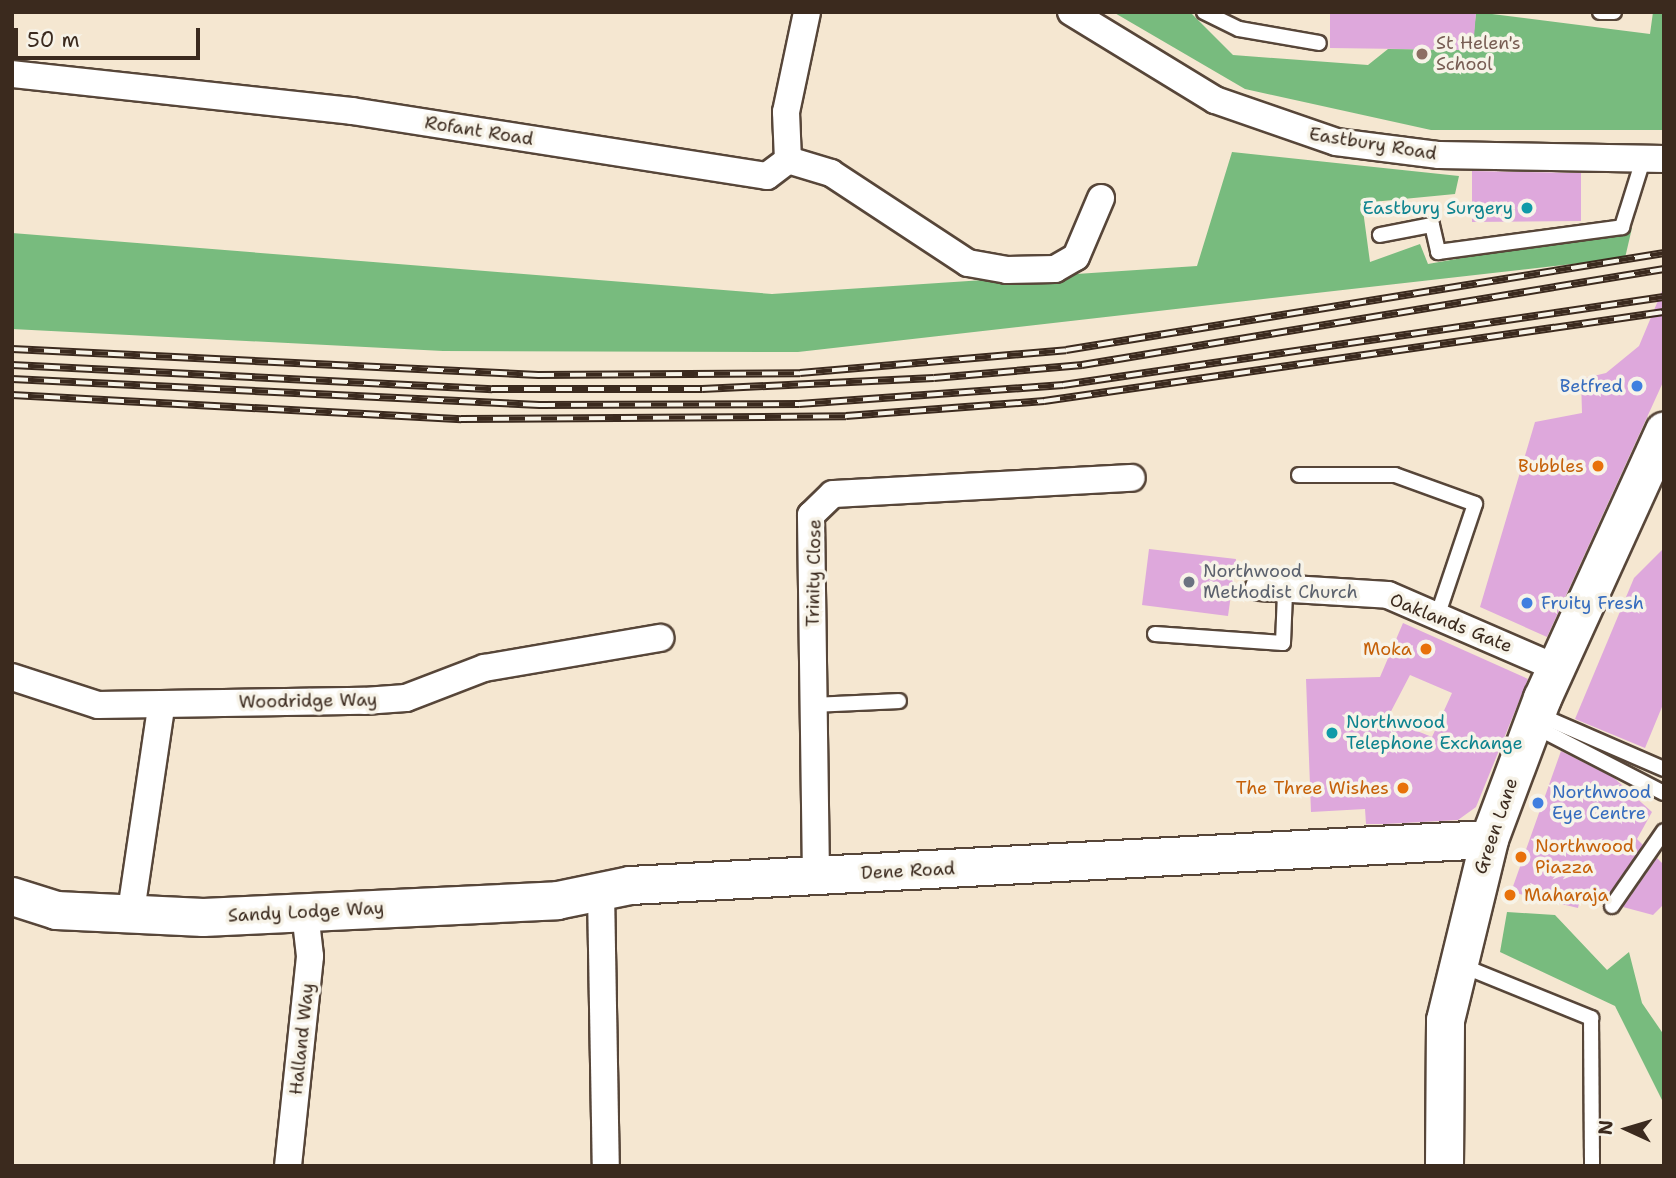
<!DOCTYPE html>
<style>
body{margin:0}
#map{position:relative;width:1676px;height:1178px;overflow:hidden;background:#f5e7d1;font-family:"Shantell Sans",sans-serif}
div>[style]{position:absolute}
.forest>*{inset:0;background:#78bb7e}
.building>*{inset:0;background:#dea8dc}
.roads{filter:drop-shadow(2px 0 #574639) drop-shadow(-2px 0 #574639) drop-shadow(0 2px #574639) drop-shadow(0 -2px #574639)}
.lane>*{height:14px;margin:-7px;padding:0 7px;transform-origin:7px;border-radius:7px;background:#fff}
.street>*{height:26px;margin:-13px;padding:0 13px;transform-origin:13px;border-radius:13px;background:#fff}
.secondary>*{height:37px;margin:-18.5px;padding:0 18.5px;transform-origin:18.5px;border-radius:18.5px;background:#fff}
.rail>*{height:8px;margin-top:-4px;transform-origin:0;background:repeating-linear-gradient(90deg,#f7f3e8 0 16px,#3b2a1e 0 32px);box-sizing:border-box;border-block:2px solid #3b2a1e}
.dots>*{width:19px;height:19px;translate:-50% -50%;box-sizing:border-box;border:4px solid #f7f3e8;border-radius:50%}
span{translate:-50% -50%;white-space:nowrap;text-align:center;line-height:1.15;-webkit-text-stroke:7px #f7f3e8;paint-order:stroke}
.education-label{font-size:18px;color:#785e54}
.left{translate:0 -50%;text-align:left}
.street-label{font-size:18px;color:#3b2a1e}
.culture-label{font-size:18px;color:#0d838f}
.right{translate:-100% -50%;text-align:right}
.shop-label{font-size:18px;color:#366cbe}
.food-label{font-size:18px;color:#c56008}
.worship-label{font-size:18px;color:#5b616d}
.frame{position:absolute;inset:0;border:14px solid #3b2a1e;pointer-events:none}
.north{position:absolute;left:1592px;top:1094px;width:70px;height:70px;-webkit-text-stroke:5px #f7f3e8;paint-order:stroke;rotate:274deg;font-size:19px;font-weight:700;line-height:28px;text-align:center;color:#3b2a1e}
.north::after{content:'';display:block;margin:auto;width:24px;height:32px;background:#3b2a1e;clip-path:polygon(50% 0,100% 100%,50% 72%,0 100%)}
.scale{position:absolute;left:14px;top:28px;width:186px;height:32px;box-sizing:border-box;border:4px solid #3b2a1e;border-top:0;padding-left:9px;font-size:21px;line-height:24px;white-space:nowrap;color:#3b2a1e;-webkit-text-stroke:5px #f7f3e8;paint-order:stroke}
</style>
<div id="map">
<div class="forest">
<div style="clip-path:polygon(1113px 12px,1190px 12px,1233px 55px,1368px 65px,1388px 49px,1472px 50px,1476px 12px,1650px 34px,1653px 12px,1664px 12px,1664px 130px,1431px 130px,1245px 89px)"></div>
<div style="clip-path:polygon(1232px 152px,1459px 176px,1455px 194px,1362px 203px,1370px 262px,1420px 244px,1428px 264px,1632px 228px,1625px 258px,798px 352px,443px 351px,12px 329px,12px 233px,772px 294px,1197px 266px)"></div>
<div style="clip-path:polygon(1507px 912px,1555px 915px,1607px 970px,1629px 952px,1642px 1003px,1664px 1035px,1664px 1104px,1615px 1006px,1500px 952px)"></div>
</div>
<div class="building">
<div style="clip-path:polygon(1330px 12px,1476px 12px,1473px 50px,1330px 48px)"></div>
<div style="clip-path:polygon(1472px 171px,1581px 173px,1581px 221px,1472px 222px)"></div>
<div style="clip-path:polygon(1662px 291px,1664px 380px,1547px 637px,1480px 607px,1535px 422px,1582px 413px,1581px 379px,1606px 373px,1639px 346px)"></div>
<div style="clip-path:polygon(1664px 548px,1664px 702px,1645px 748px,1575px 719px,1634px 578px)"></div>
<div style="clip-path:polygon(1149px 549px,1236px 559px,1228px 616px,1142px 605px)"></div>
<div style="clip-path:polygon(evenodd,1403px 623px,1528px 679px,1476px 807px,1458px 820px,1385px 824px,1366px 824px,1365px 809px,1311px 812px,1306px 679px,1380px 677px,1403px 623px,1410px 675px,1452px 693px,1432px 737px,1387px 719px,1410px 675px)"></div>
<div style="clip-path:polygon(1561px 751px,1613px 777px,1652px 812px,1637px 839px,1643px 845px,1604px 901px,1581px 894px,1578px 908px,1511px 892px)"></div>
<div style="clip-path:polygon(1657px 858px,1664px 865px,1664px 904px,1653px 915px,1623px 907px)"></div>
</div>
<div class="roads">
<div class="lane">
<div style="left:1204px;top:12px;width:39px;rotate:26deg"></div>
<div style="left:1239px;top:29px;width:81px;rotate:9.9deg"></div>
<div style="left:1600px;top:12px;width:14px"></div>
<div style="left:1380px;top:235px;width:53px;rotate:-10.9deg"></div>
<div style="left:1432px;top:225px;width:28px;rotate:77deg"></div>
<div style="left:1438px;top:252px;width:186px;rotate:-7.7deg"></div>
<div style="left:1622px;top:227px;width:73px;rotate:-72.6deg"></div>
<div style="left:1299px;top:475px;width:96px"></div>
<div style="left:1395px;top:475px;width:85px;rotate:19.9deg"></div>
<div style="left:1475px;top:504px;width:116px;rotate:108.6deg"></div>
<div style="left:1155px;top:634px;width:128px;rotate:4deg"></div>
<div style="left:1283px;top:643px;width:50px;rotate:-87.7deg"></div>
<div style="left:814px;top:705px;width:85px;rotate:-2.7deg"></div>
<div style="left:1537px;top:714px;width:138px;rotate:23.4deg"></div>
<div style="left:1534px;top:726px;width:146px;rotate:27.3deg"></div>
<div style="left:1612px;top:906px;width:91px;rotate:-55.3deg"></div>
<div style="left:1458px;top:964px;width:144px;rotate:22.1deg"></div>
<div style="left:1591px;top:1018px;width:148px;rotate:89.6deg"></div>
</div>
<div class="street">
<div style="left:1071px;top:12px;width:169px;rotate:31.4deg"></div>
<div style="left:1215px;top:100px;width:128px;rotate:19.1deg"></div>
<div style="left:1336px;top:142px;width:104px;rotate:7.2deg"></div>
<div style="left:1439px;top:155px;width:225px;rotate:1deg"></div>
<div style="left:12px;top:74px;width:342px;rotate:6.2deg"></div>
<div style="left:352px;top:111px;width:420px;rotate:8.9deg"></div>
<div style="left:767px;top:176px;width:26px;rotate:-37deg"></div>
<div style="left:788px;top:160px;width:48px;rotate:-92.4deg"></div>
<div style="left:786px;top:112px;width:102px;rotate:-78.1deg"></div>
<div style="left:788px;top:160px;width:45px;rotate:16.8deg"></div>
<div style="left:831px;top:173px;width:164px;rotate:33.3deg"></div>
<div style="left:968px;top:263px;width:40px;rotate:10deg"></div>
<div style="left:1007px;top:270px;width:48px;rotate:-1.2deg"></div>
<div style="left:1055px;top:269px;width:24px;rotate:-30deg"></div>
<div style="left:1076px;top:257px;width:64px;rotate:-67deg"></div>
<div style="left:1259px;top:587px;width:129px;rotate:3.5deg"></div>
<div style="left:1388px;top:595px;width:184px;rotate:23.4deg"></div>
<div style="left:12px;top:677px;width:90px;rotate:18deg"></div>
<div style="left:98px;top:705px;width:266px;rotate:-0.9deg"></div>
<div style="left:364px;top:701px;width:42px;rotate:-4.1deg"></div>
<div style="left:406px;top:698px;width:84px;rotate:-21deg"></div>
<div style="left:484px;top:668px;width:179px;rotate:-9.7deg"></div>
<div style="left:816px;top:876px;width:361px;rotate:-90.8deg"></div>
<div style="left:811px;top:515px;width:30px;rotate:-44deg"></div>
<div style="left:833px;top:494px;width:299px;rotate:-3.1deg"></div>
<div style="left:601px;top:892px;width:274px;rotate:89deg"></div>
<div style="left:130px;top:918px;width:212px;rotate:-81.6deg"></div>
<div style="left:288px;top:1166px;width:211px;rotate:-84deg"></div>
<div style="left:310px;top:956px;width:44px;rotate:-96.5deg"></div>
</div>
<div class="secondary">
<div style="left:12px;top:896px;width:46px;rotate:17.7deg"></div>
<div style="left:56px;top:910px;width:147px;rotate:2.7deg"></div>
<div style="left:203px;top:917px;width:354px;rotate:-2.7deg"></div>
<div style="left:557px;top:900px;width:75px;rotate:-11.6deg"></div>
<div style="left:630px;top:885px;width:860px;rotate:-3.07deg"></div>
<div style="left:1444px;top:1166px;width:146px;rotate:-89.6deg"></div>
<div style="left:1445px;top:1020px;width:186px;rotate:-76.3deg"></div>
<div style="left:1489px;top:839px;width:151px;rotate:-69.4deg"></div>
<div style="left:1542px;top:698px;width:294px;rotate:-65.5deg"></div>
</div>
</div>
<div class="rail">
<div style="left:12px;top:349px;width:527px;rotate:2.83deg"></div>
<div style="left:538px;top:375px;width:262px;rotate:-0.4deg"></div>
<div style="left:800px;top:373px;width:267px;rotate:-4.9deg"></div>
<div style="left:1066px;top:350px;width:606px;rotate:-9.21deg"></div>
<div style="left:12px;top:365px;width:481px;rotate:2.9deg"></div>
<div style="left:492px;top:389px;width:210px"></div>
<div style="left:702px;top:389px;width:232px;rotate:-2.7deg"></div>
<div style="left:934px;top:378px;width:149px;rotate:-5deg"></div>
<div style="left:1082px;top:365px;width:590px;rotate:-9.37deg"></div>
<div style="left:12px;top:379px;width:528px;rotate:2.82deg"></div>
<div style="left:539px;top:405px;width:260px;rotate:-0.2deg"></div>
<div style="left:799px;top:404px;width:265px;rotate:-4.1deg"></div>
<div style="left:1063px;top:385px;width:607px;rotate:-8.33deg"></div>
<div style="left:12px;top:395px;width:450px;rotate:3.1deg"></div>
<div style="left:461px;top:419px;width:385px;rotate:-0.4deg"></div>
<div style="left:846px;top:416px;width:199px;rotate:-4.3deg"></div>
<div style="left:1044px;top:401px;width:626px;rotate:-8.17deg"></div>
</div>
<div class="dots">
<div style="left:1422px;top:54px;background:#8d6e63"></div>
<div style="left:1527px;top:208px;background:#0f9aa8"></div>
<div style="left:1637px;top:386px;background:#3f7fe0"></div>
<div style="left:1598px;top:466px;background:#e8710a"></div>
<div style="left:1189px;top:582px;background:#6b7280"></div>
<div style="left:1527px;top:603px;background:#3f7fe0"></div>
<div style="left:1426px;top:649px;background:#e8710a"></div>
<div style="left:1332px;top:733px;background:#0f9aa8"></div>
<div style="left:1403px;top:788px;background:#e8710a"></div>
<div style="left:1538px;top:803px;background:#3f7fe0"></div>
<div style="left:1521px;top:857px;background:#e8710a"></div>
<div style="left:1510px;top:895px;background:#e8710a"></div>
</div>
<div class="education-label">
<span class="left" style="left:1436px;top:54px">St Helen's<br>School</span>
</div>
<div class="street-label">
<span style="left:479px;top:131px;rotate:9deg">Rofant Road</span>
<span style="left:1373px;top:144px;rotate:9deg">Eastbury Road</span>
<span style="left:814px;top:573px;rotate:-89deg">Trinity Close</span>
<span style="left:1451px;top:623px;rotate:22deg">Oaklands Gate</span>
<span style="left:308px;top:701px;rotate:-1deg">Woodridge Way</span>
<span style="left:1496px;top:826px;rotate:-71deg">Green Lane</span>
<span style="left:908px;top:871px;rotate:-3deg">Dene Road</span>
<span style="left:306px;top:912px;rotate:-3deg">Sandy Lodge Way</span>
<span style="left:302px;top:1039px;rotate:-84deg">Halland Way</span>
</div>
<div class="culture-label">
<span class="right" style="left:1513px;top:208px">Eastbury Surgery</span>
<span class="left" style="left:1346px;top:733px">Northwood<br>Telephone Exchange</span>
</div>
<div class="shop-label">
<span class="right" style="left:1623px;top:386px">Betfred</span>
<span class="left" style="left:1541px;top:603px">Fruity Fresh</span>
<span class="left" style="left:1552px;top:803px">Northwood<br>Eye Centre</span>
</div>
<div class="food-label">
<span class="right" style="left:1584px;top:466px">Bubbles</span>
<span class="right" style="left:1412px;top:649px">Moka</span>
<span class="right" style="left:1389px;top:788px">The Three Wishes</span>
<span class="left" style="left:1535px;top:857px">Northwood<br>Piazza</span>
<span class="left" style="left:1524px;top:895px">Maharaja</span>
</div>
<div class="worship-label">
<span class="left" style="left:1203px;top:582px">Northwood<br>Methodist Church</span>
</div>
<div class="frame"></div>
<div class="north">N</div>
<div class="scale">50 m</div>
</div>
